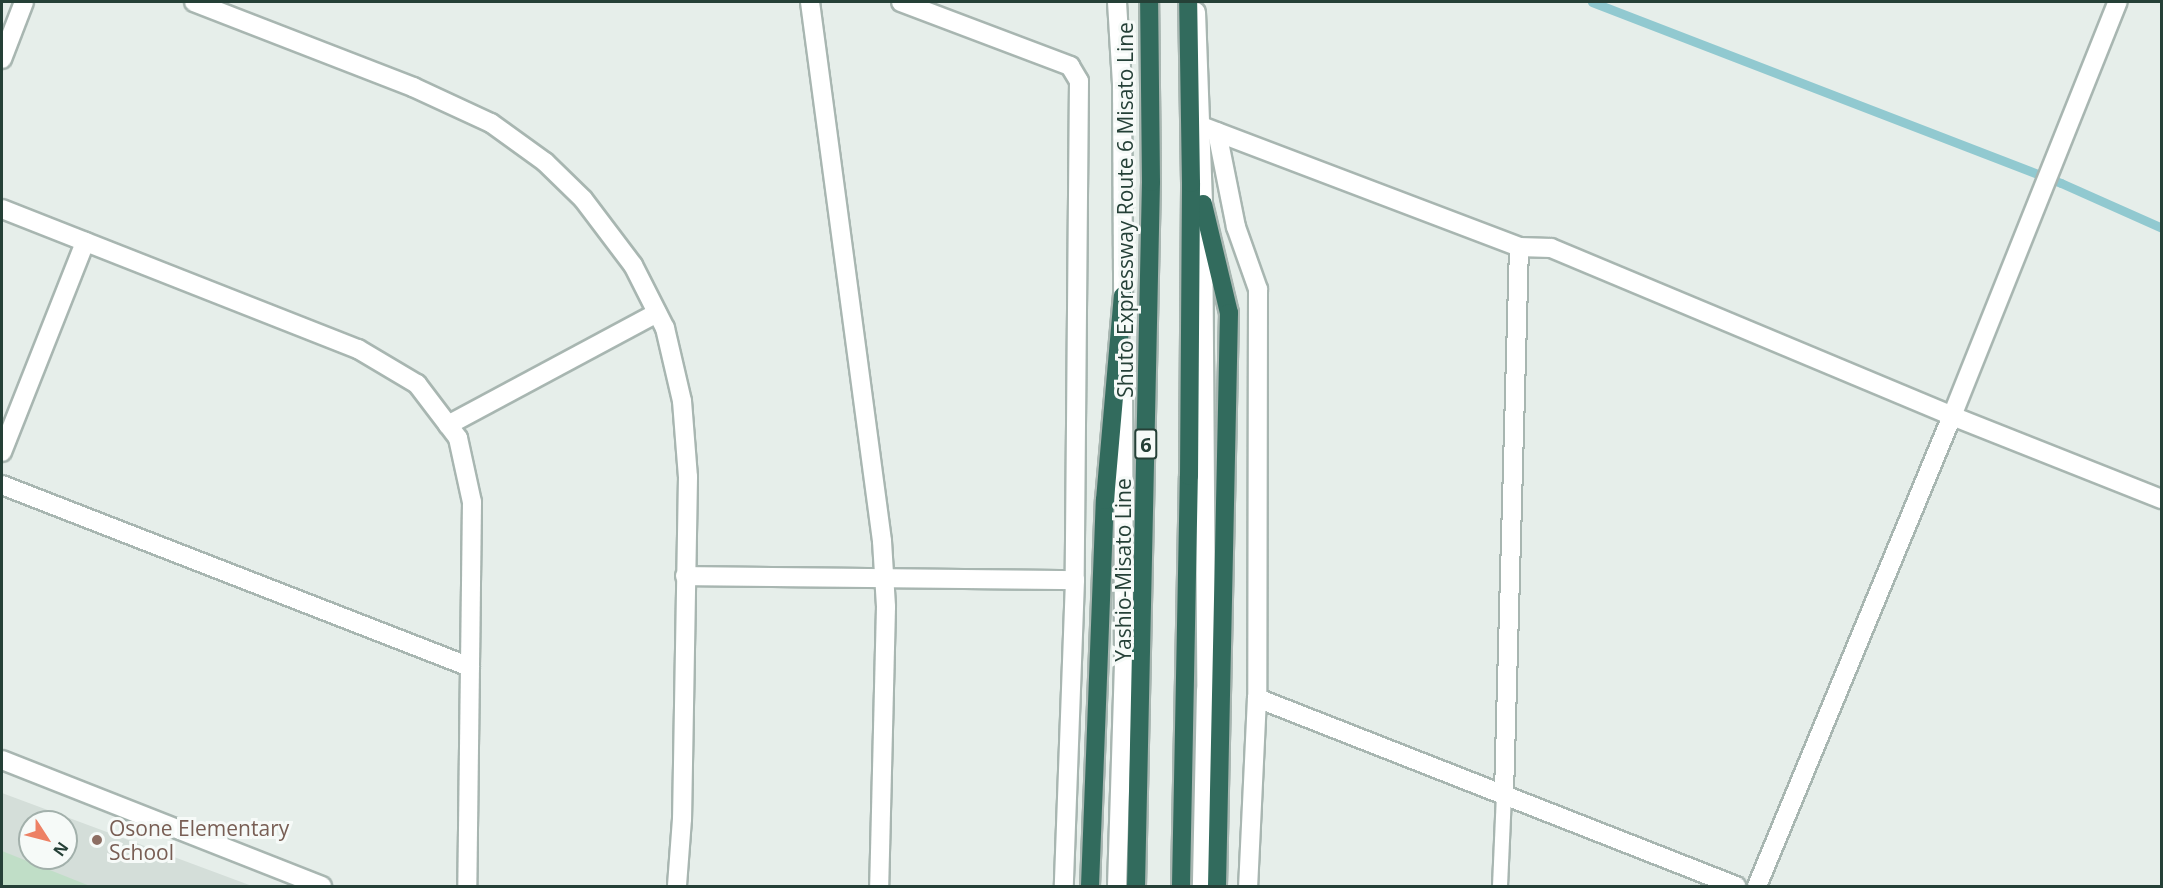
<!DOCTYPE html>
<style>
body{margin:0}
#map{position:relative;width:2163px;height:888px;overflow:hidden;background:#e6eeea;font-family:"Open Sans",sans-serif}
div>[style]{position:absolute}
.built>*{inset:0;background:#d4ded9}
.green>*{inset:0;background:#c0dec7}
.stream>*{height:9px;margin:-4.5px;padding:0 4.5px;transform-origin:4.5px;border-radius:4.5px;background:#91c9d0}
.roads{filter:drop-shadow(2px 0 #a8b6b1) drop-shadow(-2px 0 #a8b6b1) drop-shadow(0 2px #a8b6b1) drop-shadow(0 -2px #a8b6b1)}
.service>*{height:14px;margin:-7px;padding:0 7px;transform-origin:7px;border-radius:7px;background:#fff}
.minor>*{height:18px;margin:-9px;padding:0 9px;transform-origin:9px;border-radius:9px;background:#fff}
.tertiary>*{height:18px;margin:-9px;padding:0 9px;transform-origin:9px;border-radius:9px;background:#fff}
.secondary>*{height:18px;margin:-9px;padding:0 9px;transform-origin:9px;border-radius:9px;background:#fff}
.motorway>*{height:18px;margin:-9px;padding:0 9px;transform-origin:9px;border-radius:9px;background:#326b5d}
.dots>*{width:16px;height:16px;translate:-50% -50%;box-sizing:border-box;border:3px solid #f6faf8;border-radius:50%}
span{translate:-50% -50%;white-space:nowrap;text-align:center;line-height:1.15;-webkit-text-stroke:6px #f6faf8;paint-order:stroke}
.shield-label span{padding:2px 4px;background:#f6faf8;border:2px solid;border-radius:4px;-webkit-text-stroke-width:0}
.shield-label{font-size:20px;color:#254037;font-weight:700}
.street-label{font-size:21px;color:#254037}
.education-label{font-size:21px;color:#785e54}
.left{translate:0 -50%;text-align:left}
.frame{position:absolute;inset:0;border:3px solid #254037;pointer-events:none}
.north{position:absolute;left:18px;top:810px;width:60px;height:60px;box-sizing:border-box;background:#f6faf8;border:2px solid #a2b0ab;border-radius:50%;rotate:126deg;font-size:16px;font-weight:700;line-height:24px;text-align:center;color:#254037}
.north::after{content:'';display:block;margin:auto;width:21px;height:27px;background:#ed8165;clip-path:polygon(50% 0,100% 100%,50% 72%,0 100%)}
</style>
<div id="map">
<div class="built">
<div style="clip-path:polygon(evenodd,2px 793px,252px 886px,2px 886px,2px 793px,30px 822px,66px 822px,66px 858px,30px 858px,30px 822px)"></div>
</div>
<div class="green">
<div style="clip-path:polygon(2px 851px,90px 886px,2px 886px)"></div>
</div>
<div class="stream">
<div style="left:1592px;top:2px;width:503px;rotate:21.1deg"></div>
<div style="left:2061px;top:183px;width:111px;rotate:24deg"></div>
</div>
<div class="roads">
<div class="service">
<div style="left:1500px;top:886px;width:92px;rotate:-87.5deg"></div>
</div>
<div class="minor">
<div style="left:810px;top:2px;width:544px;rotate:82.39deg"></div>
<div style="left:882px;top:541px;width:66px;rotate:86.5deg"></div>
<div style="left:886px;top:607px;width:279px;rotate:91.4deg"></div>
<div style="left:901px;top:2px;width:181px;rotate:20.7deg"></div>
<div style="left:1070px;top:66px;width:17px;rotate:59deg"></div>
<div style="left:1079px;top:81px;width:499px;rotate:90.5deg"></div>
<div style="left:1075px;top:580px;width:306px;rotate:92.1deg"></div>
<div style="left:2px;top:59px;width:61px;rotate:-68.9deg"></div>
<div style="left:1201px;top:126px;width:340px;rotate:20.8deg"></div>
<div style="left:1519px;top:247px;width:32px;rotate:2deg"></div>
<div style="left:1551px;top:248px;width:435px;rotate:22.7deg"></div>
<div style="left:1952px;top:416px;width:226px;rotate:21.6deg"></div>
<div style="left:1217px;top:132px;width:97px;rotate:78.7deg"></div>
<div style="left:1236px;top:227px;width:66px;rotate:70.5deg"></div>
<div style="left:1258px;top:289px;width:409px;rotate:90.1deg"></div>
<div style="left:1257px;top:698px;width:188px;rotate:92.7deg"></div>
<div style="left:2px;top:209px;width:383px;rotate:21.5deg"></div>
<div style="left:358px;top:349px;width:69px;rotate:30.7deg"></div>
<div style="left:417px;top:384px;width:68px;rotate:52.8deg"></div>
<div style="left:458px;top:438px;width:66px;rotate:77.7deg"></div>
<div style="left:472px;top:502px;width:384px;rotate:90.7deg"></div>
<div style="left:448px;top:425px;width:237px;rotate:-28.2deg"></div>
<div style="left:2px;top:452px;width:226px;rotate:-68.4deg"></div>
<div style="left:2px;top:485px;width:502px;rotate:21.25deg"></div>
<div style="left:685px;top:576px;width:390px;rotate:0.6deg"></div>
<div style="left:1257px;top:698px;width:515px;rotate:21.43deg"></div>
<div style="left:2px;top:760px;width:344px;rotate:21.5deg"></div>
<div style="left:1504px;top:794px;width:547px;rotate:-88.43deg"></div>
<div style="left:1757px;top:886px;width:509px;rotate:-67.47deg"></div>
<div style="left:1952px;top:416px;width:446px;rotate:-68.2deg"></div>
</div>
<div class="tertiary">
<div style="left:194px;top:2px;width:235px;rotate:21.2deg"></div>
<div style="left:413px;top:87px;width:86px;rotate:24.8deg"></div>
<div style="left:491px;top:123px;width:67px;rotate:35.8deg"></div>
<div style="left:545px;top:162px;width:53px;rotate:44.2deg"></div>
<div style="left:583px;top:199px;width:83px;rotate:52.9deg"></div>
<div style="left:633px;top:265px;width:71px;rotate:63.1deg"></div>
<div style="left:665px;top:328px;width:75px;rotate:76.9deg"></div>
<div style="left:682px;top:401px;width:76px;rotate:85.5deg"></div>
<div style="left:688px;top:477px;width:342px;rotate:91deg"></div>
<div style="left:682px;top:819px;width:67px;rotate:94.3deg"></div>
</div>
<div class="secondary">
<div style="left:1117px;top:2px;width:82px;rotate:86.5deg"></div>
<div style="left:1122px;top:84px;width:228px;rotate:89.7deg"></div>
<div style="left:1196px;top:12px;width:192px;rotate:87.9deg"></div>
<div style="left:1203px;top:204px;width:486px;rotate:89.6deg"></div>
<div style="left:1206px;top:690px;width:196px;rotate:91.2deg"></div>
<div style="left:1117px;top:886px;width:228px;rotate:-88.2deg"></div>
<div style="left:1124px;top:658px;width:289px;rotate:-90.2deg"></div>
</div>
<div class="motorway">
<div style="left:1203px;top:204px;width:112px;rotate:76.6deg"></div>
<div style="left:1229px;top:313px;width:573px;rotate:91.2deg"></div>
<div style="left:1090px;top:886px;width:386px;rotate:-87.8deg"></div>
<div style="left:1105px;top:500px;width:205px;rotate:-85deg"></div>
<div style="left:1136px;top:886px;width:704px;rotate:-88.78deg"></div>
<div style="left:1151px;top:182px;width:180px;rotate:-90.6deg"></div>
<div style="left:1181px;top:886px;width:410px;rotate:-88.9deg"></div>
<div style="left:1189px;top:476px;width:293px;rotate:-89.6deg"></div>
<div style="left:1191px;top:183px;width:181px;rotate:-90.9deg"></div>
</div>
</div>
<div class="dots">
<div style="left:97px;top:840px;background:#8d6e63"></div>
</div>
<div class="shield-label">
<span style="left:1146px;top:444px">6</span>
</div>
<div class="street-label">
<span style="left:1125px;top:210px;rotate:-90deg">Shuto Expressway Route 6 Misato Line</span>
<span style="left:1123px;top:570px;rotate:-90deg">Yashio-Misato Line</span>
</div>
<div class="education-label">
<span class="left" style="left:109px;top:840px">Osone Elementary<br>School</span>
</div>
<div class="frame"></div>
<div class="north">N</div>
</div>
